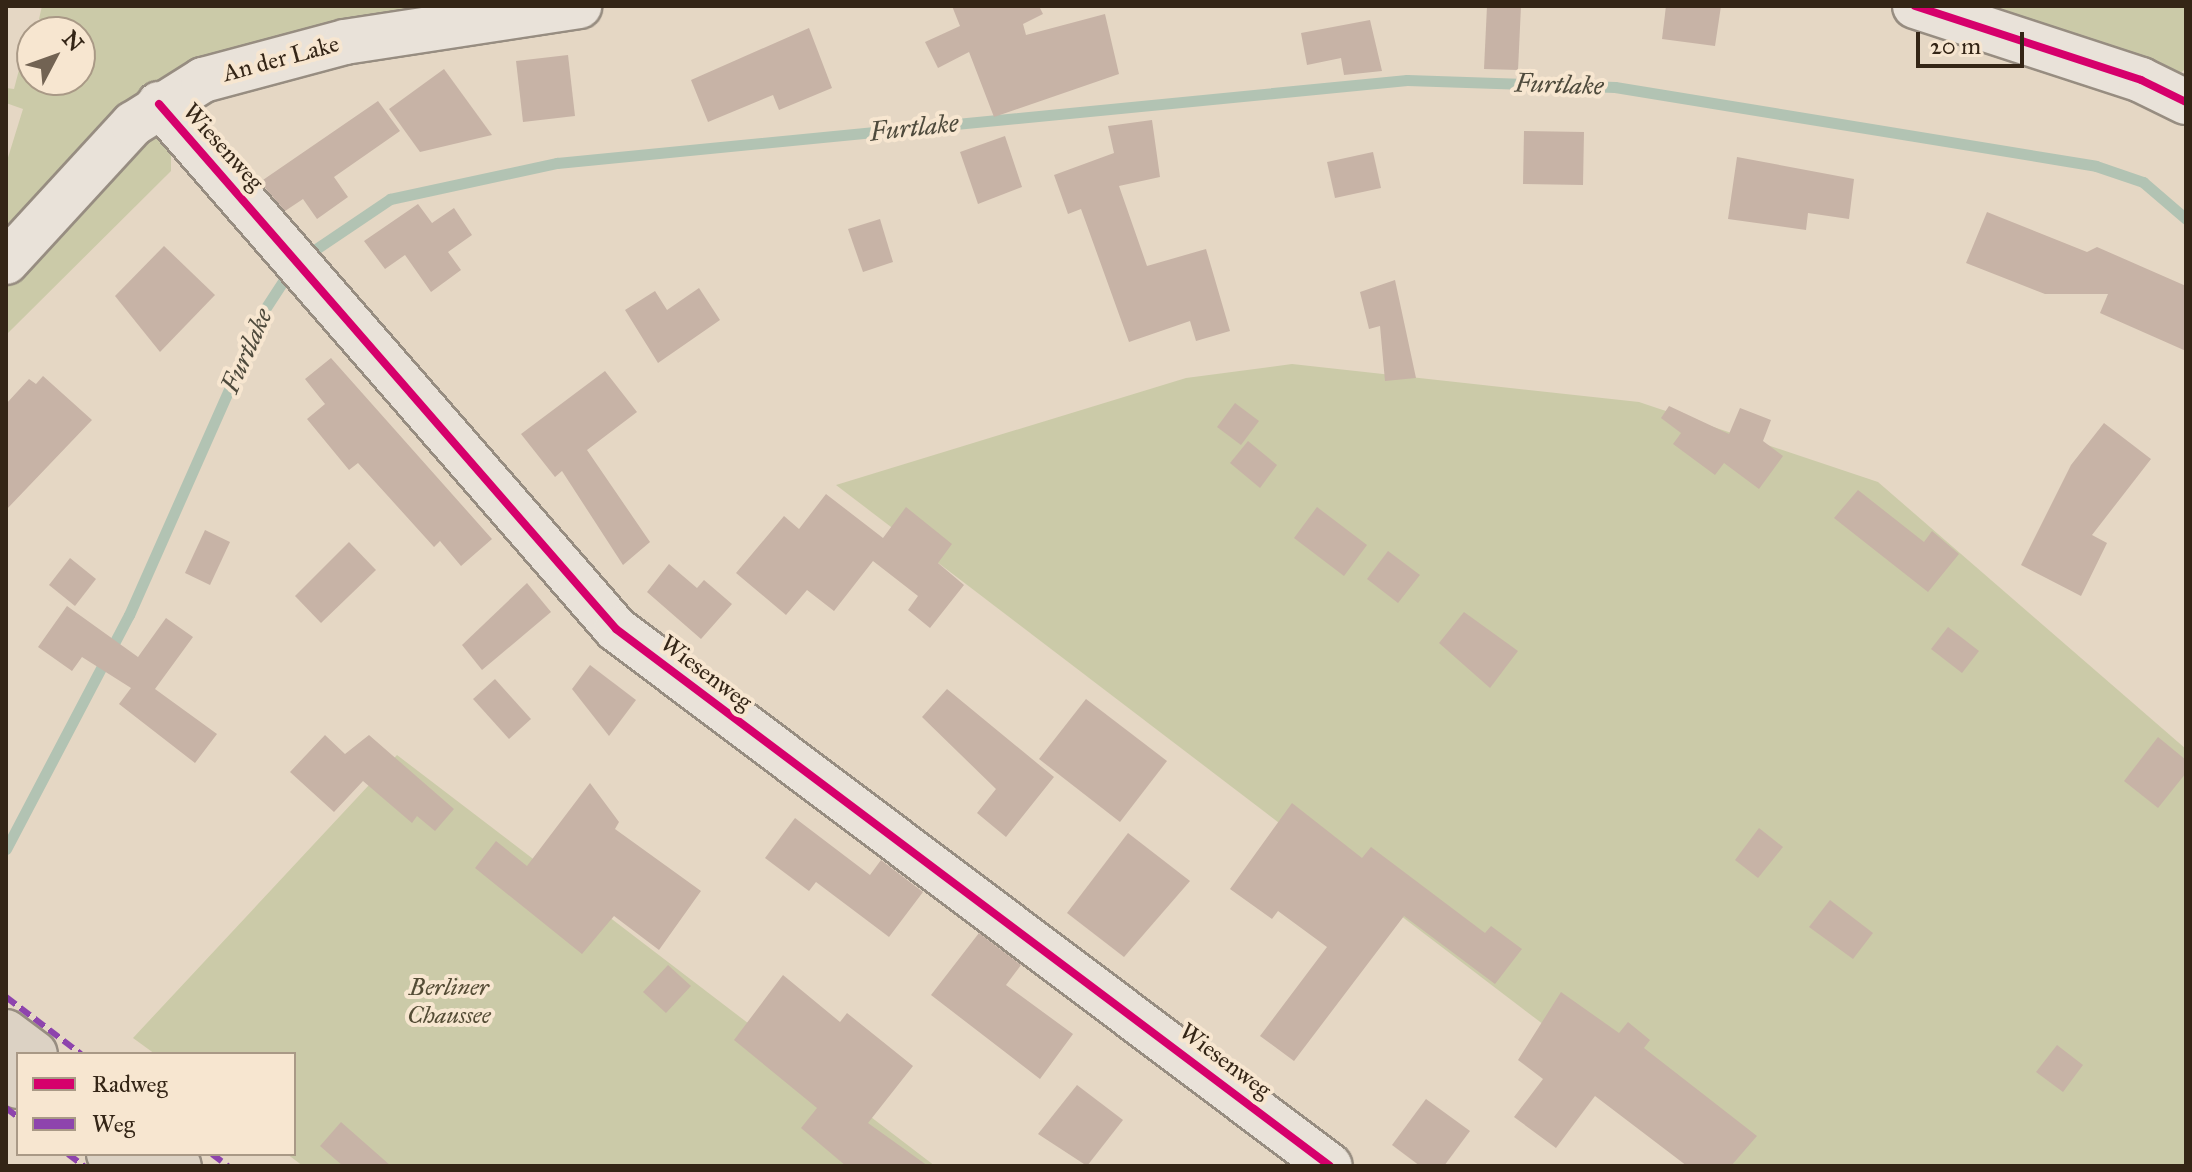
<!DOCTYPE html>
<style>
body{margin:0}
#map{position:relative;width:2192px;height:1172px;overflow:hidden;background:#e5d7c4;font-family:"IM FELL Great Primer",serif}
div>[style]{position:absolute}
.green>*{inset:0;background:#cbcaa8}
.stream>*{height:11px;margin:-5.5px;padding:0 5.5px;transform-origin:5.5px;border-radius:5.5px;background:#b2c3b3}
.building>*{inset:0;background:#c7b3a6}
.roads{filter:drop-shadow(2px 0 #978d81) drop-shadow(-2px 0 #978d81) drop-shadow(0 2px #978d81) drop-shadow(0 -2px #978d81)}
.minor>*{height:44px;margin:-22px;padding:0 22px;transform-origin:22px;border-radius:22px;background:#e9e2d9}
.major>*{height:44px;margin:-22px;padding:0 22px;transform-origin:22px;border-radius:22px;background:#dcd2c4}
.quiet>*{height:6px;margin-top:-3px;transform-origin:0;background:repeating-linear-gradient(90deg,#8e44ad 0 12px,transparent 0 18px)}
.cycleway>*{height:8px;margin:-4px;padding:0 4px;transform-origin:4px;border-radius:4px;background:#d6006c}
span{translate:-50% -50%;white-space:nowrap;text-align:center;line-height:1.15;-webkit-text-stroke:8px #f7e6d0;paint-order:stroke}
.street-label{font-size:24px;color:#342516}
.park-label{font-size:24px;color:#544c35;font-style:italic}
.water-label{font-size:26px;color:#4e4a3c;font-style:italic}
.frame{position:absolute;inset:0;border:8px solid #342516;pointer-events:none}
.legend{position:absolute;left:16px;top:1052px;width:280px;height:104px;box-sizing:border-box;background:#f7e6d0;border:2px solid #a99986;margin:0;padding:10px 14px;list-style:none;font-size:24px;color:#342516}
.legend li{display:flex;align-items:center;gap:16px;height:40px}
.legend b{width:40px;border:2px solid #a99986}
.north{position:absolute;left:16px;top:16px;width:80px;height:80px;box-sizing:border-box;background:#f7e6d0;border:2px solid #a99986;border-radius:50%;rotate:49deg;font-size:22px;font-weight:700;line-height:32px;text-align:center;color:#342516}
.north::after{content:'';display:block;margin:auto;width:28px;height:36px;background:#726353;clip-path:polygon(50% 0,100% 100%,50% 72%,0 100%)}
.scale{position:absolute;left:1916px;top:32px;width:108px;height:36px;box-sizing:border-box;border:4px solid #342516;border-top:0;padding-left:10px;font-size:24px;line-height:28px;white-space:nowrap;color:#342516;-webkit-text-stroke:6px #f7e6d0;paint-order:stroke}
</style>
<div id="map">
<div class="green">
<div style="clip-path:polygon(42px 6px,483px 6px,267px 43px,6px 239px,6px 164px,23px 109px,6px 103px,6px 88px,14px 89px,26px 43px,32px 43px,32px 80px,80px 80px,80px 32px,44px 32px,50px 21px,39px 19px)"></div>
<div style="clip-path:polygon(1959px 6px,2186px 6px,2186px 68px,2173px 80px)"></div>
<div style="clip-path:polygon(157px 138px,171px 147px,171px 171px,6px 335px,6px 286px,136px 142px)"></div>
<div style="clip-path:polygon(1292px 364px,1639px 402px,1878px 482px,2186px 749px,2186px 1166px,1729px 1166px,836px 485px,1186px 378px)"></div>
<div style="clip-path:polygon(397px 755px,935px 1166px,303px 1166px,287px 1154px,294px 1154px,294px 1054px,155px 1054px,133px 1038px)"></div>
</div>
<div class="stream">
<div style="left:304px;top:257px;width:104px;rotate:-34deg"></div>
<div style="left:390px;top:199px;width:171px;rotate:-12.2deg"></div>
<div style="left:557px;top:163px;width:854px;rotate:-5.58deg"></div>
<div style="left:1407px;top:80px;width:208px;rotate:1.9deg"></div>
<div style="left:1615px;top:87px;width:487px;rotate:9.3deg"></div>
<div style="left:2096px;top:166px;width:50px;rotate:18.8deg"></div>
<div style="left:2143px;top:182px;width:57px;rotate:40.7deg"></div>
<div style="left:6px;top:849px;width:264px;rotate:-62.3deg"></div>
<div style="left:129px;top:615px;width:331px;rotate:-66.1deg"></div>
<div style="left:263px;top:312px;width:51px;rotate:-56.9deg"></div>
</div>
<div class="building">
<div style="clip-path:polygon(952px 6px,1039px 6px,1043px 14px,1023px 24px,1026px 35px,1105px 14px,1119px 74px,994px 117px,969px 52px,938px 68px,925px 42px,960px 26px)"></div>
<div style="clip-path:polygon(1487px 6px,1521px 6px,1518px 70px,1484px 69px)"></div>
<div style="clip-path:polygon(1666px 6px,1721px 6px,1715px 46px,1662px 39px)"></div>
<div style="clip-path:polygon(1370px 20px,1382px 71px,1344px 75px,1341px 58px,1307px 65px,1301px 33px)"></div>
<div style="clip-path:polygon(809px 28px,832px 88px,779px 110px,773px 95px,708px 122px,691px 80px)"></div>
<div style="clip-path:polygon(568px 55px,575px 116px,523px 122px,516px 61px)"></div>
<div style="clip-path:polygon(444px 69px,492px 135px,420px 152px,389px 109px)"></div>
<div style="clip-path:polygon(378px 101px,400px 131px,334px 177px,348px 197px,317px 219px,303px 199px,285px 211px,260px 182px)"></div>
<div style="clip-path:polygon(1152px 120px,1160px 177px,1119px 186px,1147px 266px,1206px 249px,1230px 331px,1196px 341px,1190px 321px,1129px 342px,1081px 209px,1068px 214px,1054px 175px,1114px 153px,1108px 126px)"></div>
<div style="clip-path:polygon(1524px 131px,1584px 132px,1583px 185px,1523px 184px)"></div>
<div style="clip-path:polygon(1005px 136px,1022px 187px,978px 204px,960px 152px)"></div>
<div style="clip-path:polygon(1373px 152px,1381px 188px,1335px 198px,1327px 162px)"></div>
<div style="clip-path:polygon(1737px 157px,1854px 179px,1849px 219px,1808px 213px,1806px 230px,1728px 219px)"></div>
<div style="clip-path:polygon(418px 204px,432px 223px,454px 208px,472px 235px,448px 252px,461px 270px,431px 292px,405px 255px,385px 269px,364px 241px)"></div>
<div style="clip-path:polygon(1987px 212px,2087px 252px,2097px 247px,2186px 286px,2186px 351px,2100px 313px,2108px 294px,2045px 294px,1966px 263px)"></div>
<div style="clip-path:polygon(880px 219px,893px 262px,863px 272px,848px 229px)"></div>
<div style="clip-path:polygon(164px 246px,215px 295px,160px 352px,115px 296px)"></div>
<div style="clip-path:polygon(1395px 280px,1416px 378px,1385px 381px,1380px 326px,1369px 329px,1360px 292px)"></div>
<div style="clip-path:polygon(699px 288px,720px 320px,658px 363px,625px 310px,655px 291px,667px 310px)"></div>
<div style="clip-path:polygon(331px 358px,492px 539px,461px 566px,440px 541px,434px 547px,358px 463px,349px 470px,307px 419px,325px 404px,305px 379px)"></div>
<div style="clip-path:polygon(605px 371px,637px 412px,587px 450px,650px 542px,623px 565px,562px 471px,555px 477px,521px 434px)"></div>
<div style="clip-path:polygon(43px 376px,92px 420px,6px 510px,6px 404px,29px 379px,36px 384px)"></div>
<div style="clip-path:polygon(1235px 403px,1259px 421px,1241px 445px,1217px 427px)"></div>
<div style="clip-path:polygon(1669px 406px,1729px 434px,1740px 408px,1771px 420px,1763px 441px,1783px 456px,1759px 489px,1724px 463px,1715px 475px,1673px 444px,1681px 433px,1661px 418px)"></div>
<div style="clip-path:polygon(2104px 423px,2151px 459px,2092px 535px,2107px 543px,2081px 596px,2021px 565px,2071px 465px)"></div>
<div style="clip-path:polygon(1248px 441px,1277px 465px,1260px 488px,1230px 463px)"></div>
<div style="clip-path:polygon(1858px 490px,1924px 542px,1932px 531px,1959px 554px,1928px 592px,1834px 518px)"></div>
<div style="clip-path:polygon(826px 494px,883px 538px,906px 507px,952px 544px,938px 563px,964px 585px,930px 628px,908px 610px,918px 596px,873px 561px,834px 611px,807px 590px,786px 615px,736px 573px,784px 516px,799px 529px)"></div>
<div style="clip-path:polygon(1317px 507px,1367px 545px,1344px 576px,1294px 538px)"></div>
<div style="clip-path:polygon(205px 530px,230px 542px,210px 585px,185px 573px)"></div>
<div style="clip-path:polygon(349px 542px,376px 570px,321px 623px,295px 596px)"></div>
<div style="clip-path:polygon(1388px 551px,1420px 575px,1398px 603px,1367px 579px)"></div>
<div style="clip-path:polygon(70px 558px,96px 579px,75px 606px,49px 585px)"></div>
<div style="clip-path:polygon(669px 564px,697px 588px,704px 580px,732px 604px,701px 639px,647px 592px)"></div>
<div style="clip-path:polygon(527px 583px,551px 612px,482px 670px,462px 645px)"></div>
<div style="clip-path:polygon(67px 606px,138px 657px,166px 618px,193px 637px,155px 689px,217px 734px,195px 763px,119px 704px,131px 688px,82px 657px,72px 671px,38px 647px)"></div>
<div style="clip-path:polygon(1464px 612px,1518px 651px,1490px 688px,1439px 643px)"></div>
<div style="clip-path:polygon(1948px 627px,1979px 651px,1962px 673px,1931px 649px)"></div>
<div style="clip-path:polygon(590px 665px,636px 700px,609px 736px,572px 689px)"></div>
<div style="clip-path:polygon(495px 679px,531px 719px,509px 739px,473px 699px)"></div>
<div style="clip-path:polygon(947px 689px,1054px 777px,1006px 837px,977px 813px,996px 789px,922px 717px)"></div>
<div style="clip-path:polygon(1086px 699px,1167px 761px,1120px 822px,1039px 759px)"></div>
<div style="clip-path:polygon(325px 735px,345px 754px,369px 735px,454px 809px,435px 831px,417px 816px,412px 823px,363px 781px,334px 812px,290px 772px)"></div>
<div style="clip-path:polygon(2158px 737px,2186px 760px,2186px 773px,2158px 808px,2124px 781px)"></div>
<div style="clip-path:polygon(590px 783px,619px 822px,615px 829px,701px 891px,659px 950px,614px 916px,582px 954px,475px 868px,496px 841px,527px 866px)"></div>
<div style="clip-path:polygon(1292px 803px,1362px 858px,1371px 847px,1485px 933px,1491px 926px,1522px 949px,1495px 984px,1404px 916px,1294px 1061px,1260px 1036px,1327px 947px,1278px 911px,1272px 919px,1230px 889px)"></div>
<div style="clip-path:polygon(795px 818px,870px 875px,881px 860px,923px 892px,889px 937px,816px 882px,809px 891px,765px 858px)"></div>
<div style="clip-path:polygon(1759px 828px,1783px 847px,1758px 878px,1735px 860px)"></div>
<div style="clip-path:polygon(1128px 833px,1190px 881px,1124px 957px,1067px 913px)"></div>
<div style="clip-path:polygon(1830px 900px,1873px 933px,1853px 959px,1809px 927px)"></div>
<div style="clip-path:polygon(979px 933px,1021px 965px,1006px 985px,1073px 1034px,1040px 1079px,931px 995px)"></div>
<div style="clip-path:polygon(668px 965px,691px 986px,666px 1013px,643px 992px)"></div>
<div style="clip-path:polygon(783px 975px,840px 1022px,847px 1013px,913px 1066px,868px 1123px,928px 1166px,846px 1166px,801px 1128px,817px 1108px,734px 1040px)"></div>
<div style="clip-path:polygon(1561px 992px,1619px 1033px,1628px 1022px,1650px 1040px,1644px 1048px,1757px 1136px,1731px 1166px,1687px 1166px,1595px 1096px,1556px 1148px,1514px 1117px,1543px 1079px,1518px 1060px)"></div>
<div style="clip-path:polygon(2057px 1045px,2083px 1065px,2063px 1092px,2036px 1072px)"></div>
<div style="clip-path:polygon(1077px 1085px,1123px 1120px,1087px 1166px,1038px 1134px)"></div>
<div style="clip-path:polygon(1426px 1099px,1470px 1131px,1444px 1166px,1420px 1166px,1392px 1145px)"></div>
<div style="clip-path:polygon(341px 1122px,391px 1166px,343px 1166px,320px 1146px)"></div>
</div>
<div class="roads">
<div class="minor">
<div style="left:1915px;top:6px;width:238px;rotate:18.1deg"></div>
<div style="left:2141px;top:80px;width:50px;rotate:26.1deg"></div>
<div style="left:159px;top:104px;width:696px;rotate:48.96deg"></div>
<div style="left:616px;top:629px;width:893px;rotate:36.95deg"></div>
<div style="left:6px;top:262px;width:188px;rotate:-47.4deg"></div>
<div style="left:133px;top:124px;width:83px;rotate:-32.2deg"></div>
<div style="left:203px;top:80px;width:147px;rotate:-15deg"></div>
<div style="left:345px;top:42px;width:237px;rotate:-8.7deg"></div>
</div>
<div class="major">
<div style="left:6px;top:1032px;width:36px;rotate:37deg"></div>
<div style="left:6px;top:1077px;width:15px;rotate:37deg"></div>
<div style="left:109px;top:1154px;width:20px;rotate:37deg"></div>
<div style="left:164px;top:1154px;width:19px;rotate:39deg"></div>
</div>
</div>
<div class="quiet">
<div style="left:6px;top:997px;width:94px;rotate:37.2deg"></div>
<div style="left:6px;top:1108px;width:15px;rotate:37deg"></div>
<div style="left:68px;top:1154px;width:20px;rotate:37deg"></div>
<div style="left:212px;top:1154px;width:20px;rotate:37deg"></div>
</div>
<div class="cycleway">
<div style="left:1915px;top:6px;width:238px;rotate:18.1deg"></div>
<div style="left:2141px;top:80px;width:50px;rotate:26.1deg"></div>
<div style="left:159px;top:104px;width:696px;rotate:48.96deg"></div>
<div style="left:616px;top:629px;width:893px;rotate:36.95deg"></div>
</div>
<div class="street-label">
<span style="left:281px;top:59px;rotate:-15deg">An der Lake</span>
<span style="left:223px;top:147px;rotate:48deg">Wiesenweg</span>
<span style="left:706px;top:673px;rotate:37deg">Wiesenweg</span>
<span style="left:1225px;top:1061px;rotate:37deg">Wiesenweg</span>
</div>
<div class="park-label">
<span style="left:449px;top:1002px">Berliner<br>Chaussee</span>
</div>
<div class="water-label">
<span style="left:1559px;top:85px;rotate:2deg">Furtlake</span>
<span style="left:914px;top:128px;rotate:-6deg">Furtlake</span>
<span style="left:247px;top:351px;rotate:-66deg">Furtlake</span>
</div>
<div class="frame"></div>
<ul class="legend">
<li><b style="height:10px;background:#d6006c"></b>Radweg</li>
<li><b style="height:10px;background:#8e44ad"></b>Weg</li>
</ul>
<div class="north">N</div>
<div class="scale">20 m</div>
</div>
